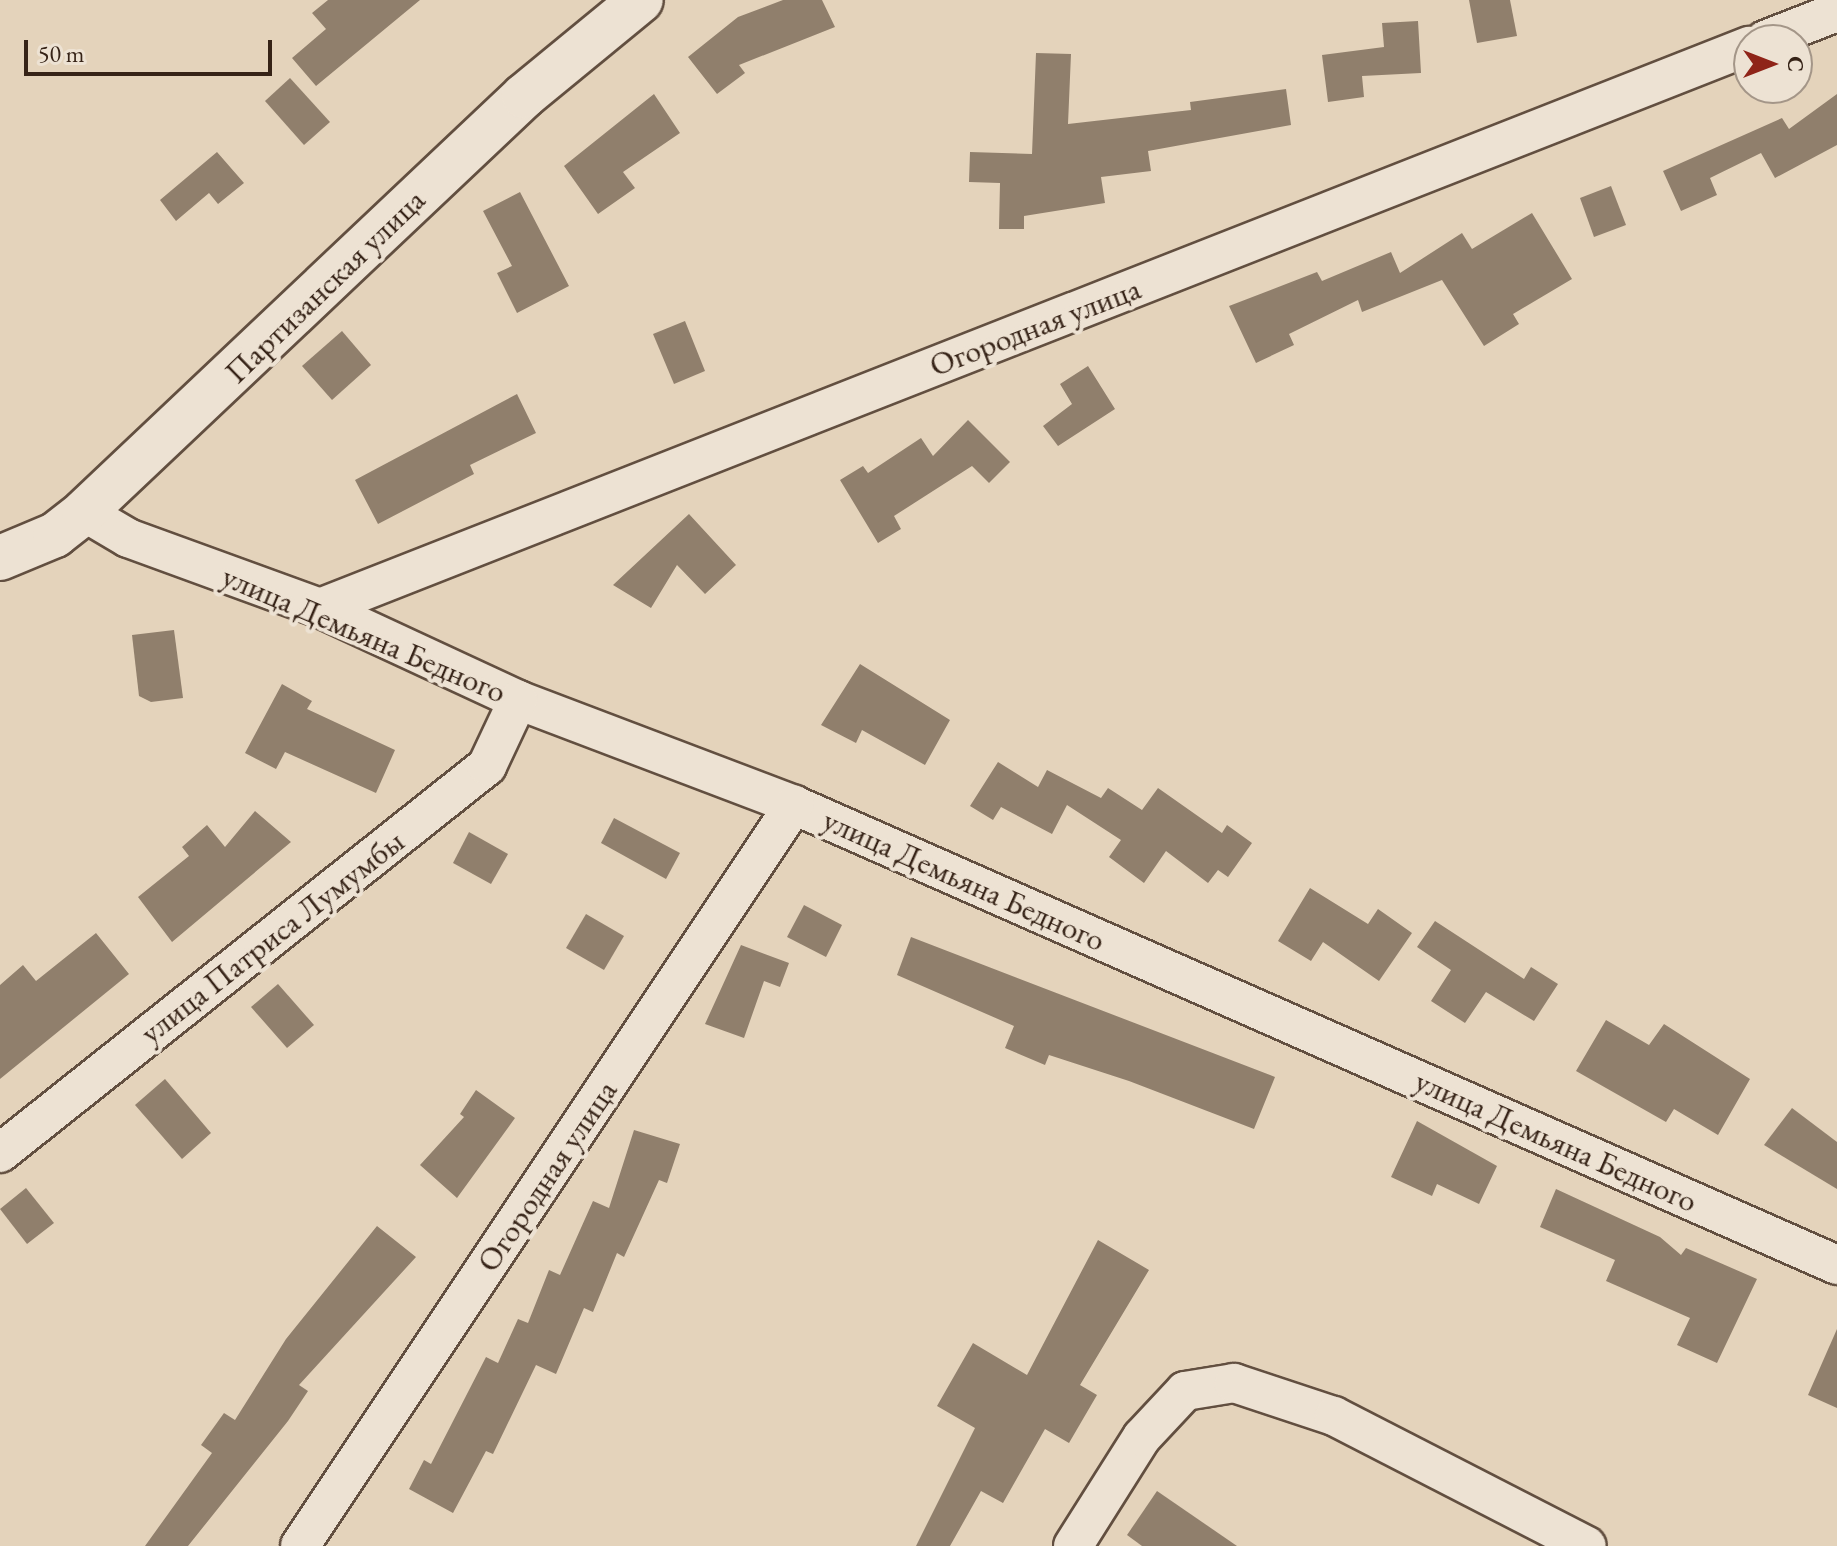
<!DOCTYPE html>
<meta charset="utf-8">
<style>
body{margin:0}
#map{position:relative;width:1837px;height:1546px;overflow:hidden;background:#e4d3bb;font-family:"EB Garamond",serif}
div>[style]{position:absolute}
.building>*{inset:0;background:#907f6c}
.roads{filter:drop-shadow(2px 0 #624f40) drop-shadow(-2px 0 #624f40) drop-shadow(0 2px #624f40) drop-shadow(0 -2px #624f40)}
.street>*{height:38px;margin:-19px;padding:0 19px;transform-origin:19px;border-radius:19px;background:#ede2d3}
.secondary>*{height:44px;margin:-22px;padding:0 22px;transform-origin:22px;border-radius:22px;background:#ede2d3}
span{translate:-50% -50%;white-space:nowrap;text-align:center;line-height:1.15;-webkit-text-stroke:8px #ede2d3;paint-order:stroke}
.street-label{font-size:32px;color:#362317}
.north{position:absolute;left:1733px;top:24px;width:80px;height:80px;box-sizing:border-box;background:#ede2d3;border:2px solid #a49688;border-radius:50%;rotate:90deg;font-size:22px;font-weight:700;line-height:32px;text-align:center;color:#362317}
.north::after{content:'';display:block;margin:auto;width:28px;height:36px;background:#8f2418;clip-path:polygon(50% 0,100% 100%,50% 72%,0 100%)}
.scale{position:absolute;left:24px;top:40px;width:248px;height:36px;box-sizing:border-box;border:4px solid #362317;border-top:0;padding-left:10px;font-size:24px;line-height:28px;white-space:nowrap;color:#362317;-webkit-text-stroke:6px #ede2d3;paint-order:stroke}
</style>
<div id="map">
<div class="building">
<div style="clip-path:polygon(328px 0,420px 0,316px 86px,292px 58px,326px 29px,312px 13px)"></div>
<div style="clip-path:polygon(783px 0,822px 0,835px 27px,739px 65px,745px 73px,717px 94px,688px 57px,738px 17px)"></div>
<div style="clip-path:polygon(1469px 0,1510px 0,1517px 36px,1477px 43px)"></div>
<div style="clip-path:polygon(1418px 21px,1421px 73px,1362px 76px,1364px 97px,1328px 102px,1322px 55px,1384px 47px,1382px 23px)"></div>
<div style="clip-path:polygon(1036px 53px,1071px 54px,1068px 124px,1191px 110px,1190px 102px,1286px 89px,1291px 125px,1148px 151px,1151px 171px,1101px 177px,1105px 203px,1024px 216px,1024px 229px,999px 229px,1000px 183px,969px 182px,970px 152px,1032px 154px)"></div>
<div style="clip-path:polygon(290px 78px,330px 122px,304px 145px,265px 101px)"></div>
<div style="clip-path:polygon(654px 94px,680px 133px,623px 172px,635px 188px,598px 214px,564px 166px)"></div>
<div style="clip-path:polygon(1837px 94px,1837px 145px,1775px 178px,1761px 153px,1710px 178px,1717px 195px,1681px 211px,1663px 171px,1782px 118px,1789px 129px)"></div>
<div style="clip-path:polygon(217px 152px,244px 183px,218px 204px,209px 193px,176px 221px,160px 200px)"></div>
<div style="clip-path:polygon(1611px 186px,1626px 225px,1594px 237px,1580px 198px)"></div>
<div style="clip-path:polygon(520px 192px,569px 286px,517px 313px,497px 273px,512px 266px,483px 211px)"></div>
<div style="clip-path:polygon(1532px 213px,1572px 279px,1513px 314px,1519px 324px,1484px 346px,1442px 280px,1362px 312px,1358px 300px,1289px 334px,1294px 345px,1256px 363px,1229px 306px,1317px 272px,1322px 281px,1391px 252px,1400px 273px,1462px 233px,1472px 249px)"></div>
<div style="clip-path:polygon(685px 321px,705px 371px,674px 384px,653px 334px)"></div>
<div style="clip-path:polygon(342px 331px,371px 365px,332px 400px,302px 366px)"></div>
<div style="clip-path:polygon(1088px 366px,1115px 409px,1058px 446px,1043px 426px,1072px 404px,1060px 384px)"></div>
<div style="clip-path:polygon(517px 394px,536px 433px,470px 465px,474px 474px,378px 524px,355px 480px)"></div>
<div style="clip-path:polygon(968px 420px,1010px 462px,989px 483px,972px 466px,894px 516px,901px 529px,878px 543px,840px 480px,863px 466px,868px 473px,921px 438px,933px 456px)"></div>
<div style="clip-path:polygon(689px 514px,736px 565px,705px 594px,677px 565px,651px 608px,613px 585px)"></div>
<div style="clip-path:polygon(174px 630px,183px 698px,151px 702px,139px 696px,132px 635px)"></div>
<div style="clip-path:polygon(860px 664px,950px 720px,925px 765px,862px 730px,856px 743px,821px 725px)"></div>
<div style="clip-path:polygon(282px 684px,312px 701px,307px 709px,395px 750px,376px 793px,285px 752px,276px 769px,245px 753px)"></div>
<div style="clip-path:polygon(998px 762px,1038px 787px,1047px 770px,1101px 798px,1108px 788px,1142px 810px,1158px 788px,1222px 833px,1227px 825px,1252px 843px,1228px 877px,1218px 870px,1208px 883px,1166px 851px,1144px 883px,1109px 857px,1121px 840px,1067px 805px,1052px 834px,1001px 807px,993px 820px,970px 806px)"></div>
<div style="clip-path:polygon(255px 811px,291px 842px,172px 942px,138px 897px,189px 856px,182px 847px,207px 825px,225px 847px)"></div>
<div style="clip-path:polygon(614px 818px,680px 853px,666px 879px,601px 843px)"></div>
<div style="clip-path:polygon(469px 832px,508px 854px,491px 884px,453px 863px)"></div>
<div style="clip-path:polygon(1310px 888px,1368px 924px,1378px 909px,1412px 933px,1379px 981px,1323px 942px,1311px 961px,1278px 941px)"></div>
<div style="clip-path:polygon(804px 905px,842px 925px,826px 957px,787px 937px)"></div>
<div style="clip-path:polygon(586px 914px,624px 936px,604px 970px,566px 948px)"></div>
<div style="clip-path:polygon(1435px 921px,1524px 979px,1531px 967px,1558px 984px,1534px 1021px,1486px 992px,1465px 1023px,1431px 1001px,1451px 970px,1417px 947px)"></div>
<div style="clip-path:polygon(96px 933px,129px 974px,0 1079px,0 985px,23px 965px,36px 981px)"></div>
<div style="clip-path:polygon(911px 937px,1275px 1077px,1254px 1129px,1129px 1081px,1049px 1055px,1045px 1065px,1005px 1048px,1014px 1026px,897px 975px)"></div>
<div style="clip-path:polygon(741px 945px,789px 963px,780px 987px,764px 981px,744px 1038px,705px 1024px)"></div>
<div style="clip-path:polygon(278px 984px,314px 1025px,287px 1048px,251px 1007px)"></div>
<div style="clip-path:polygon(1606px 1020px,1649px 1045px,1664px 1024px,1750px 1079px,1718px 1135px,1674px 1109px,1666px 1122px,1576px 1071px)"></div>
<div style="clip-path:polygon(165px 1079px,211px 1133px,182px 1159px,135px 1105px)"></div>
<div style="clip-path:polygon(476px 1090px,515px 1118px,457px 1198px,420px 1165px,464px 1117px,460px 1114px)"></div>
<div style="clip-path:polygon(1792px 1108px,1837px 1142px,1837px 1189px,1764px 1145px)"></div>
<div style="clip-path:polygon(1417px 1121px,1497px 1166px,1479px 1204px,1437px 1184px,1432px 1196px,1391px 1177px)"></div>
<div style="clip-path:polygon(634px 1130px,680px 1144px,667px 1183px,659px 1180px,624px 1257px,617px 1253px,593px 1312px,584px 1308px,556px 1374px,536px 1365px,493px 1454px,486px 1451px,453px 1513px,409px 1489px,424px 1460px,431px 1464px,486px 1357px,498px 1363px,518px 1319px,528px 1323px,549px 1270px,560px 1275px,593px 1201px,609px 1208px)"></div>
<div style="clip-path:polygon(26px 1188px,54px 1223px,27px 1244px,0 1209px)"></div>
<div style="clip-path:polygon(1556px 1189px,1660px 1237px,1681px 1255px,1686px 1248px,1757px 1279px,1717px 1363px,1677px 1345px,1690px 1318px,1606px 1281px,1615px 1260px,1540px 1227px)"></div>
<div style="clip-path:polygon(377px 1226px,416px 1257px,299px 1385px,308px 1391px,288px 1421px,188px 1546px,145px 1546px,212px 1453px,201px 1445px,224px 1413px,235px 1420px,286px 1339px)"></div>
<div style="clip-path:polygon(1098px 1240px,1149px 1270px,1080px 1385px,1097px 1395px,1069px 1443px,1045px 1429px,1003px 1503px,981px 1491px,950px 1546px,916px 1546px,975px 1428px,937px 1406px,973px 1343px,1027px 1375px)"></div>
<div style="clip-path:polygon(1837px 1329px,1837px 1408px,1808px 1395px)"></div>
<div style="clip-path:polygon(1157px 1491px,1237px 1546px,1142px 1546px,1127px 1535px)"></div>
</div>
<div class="roads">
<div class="street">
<div style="left:1765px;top:40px;width:77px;rotate:-21.3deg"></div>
<div style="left:84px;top:512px;width:51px;rotate:30.6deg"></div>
<div style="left:128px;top:538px;width:204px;rotate:20deg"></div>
<div style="left:320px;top:608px;width:218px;rotate:24.9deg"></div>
<div style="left:518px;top:700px;width:295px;rotate:20.8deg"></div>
<div style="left:794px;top:805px;width:1140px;rotate:23.8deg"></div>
<div style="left:320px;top:608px;width:1536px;rotate:-21.47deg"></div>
<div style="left:0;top:1153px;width:622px;rotate:-38.47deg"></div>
<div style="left:487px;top:766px;width:73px;rotate:-64.8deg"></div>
<div style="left:300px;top:1546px;width:891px;rotate:-56.31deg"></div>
<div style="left:1073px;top:1546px;width:129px;rotate:-57.7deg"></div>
<div style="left:1142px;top:1437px;width:63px;rotate:-46.9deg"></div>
<div style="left:1185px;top:1391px;width:50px;rotate:-9.3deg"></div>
<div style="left:1234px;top:1383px;width:105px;rotate:18.3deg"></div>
<div style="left:1334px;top:1416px;width:284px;rotate:27.2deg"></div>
</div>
<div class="secondary">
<div style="left:0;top:558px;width:60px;rotate:-22.7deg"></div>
<div style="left:55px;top:535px;width:37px;rotate:-38deg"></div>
<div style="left:84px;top:512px;width:606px;rotate:-43.39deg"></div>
<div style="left:524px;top:96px;width:151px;rotate:-39.4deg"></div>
</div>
</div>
<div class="street-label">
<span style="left:325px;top:286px;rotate:-44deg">Партизанская улица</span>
<span style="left:1035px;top:327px;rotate:-21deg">Огородная улица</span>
<span style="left:364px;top:634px;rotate:23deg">улица Демьяна Бедного</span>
<span style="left:964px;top:880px;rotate:24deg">улица Демьяна Бедного</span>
<span style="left:272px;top:937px;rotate:-38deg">улица Патриса Лумумбы</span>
<span style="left:1556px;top:1141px;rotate:24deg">улица Демьяна Бедного</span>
<span style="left:547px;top:1176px;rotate:-56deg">Огородная улица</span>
</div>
<div class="north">С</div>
<div class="scale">50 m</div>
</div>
